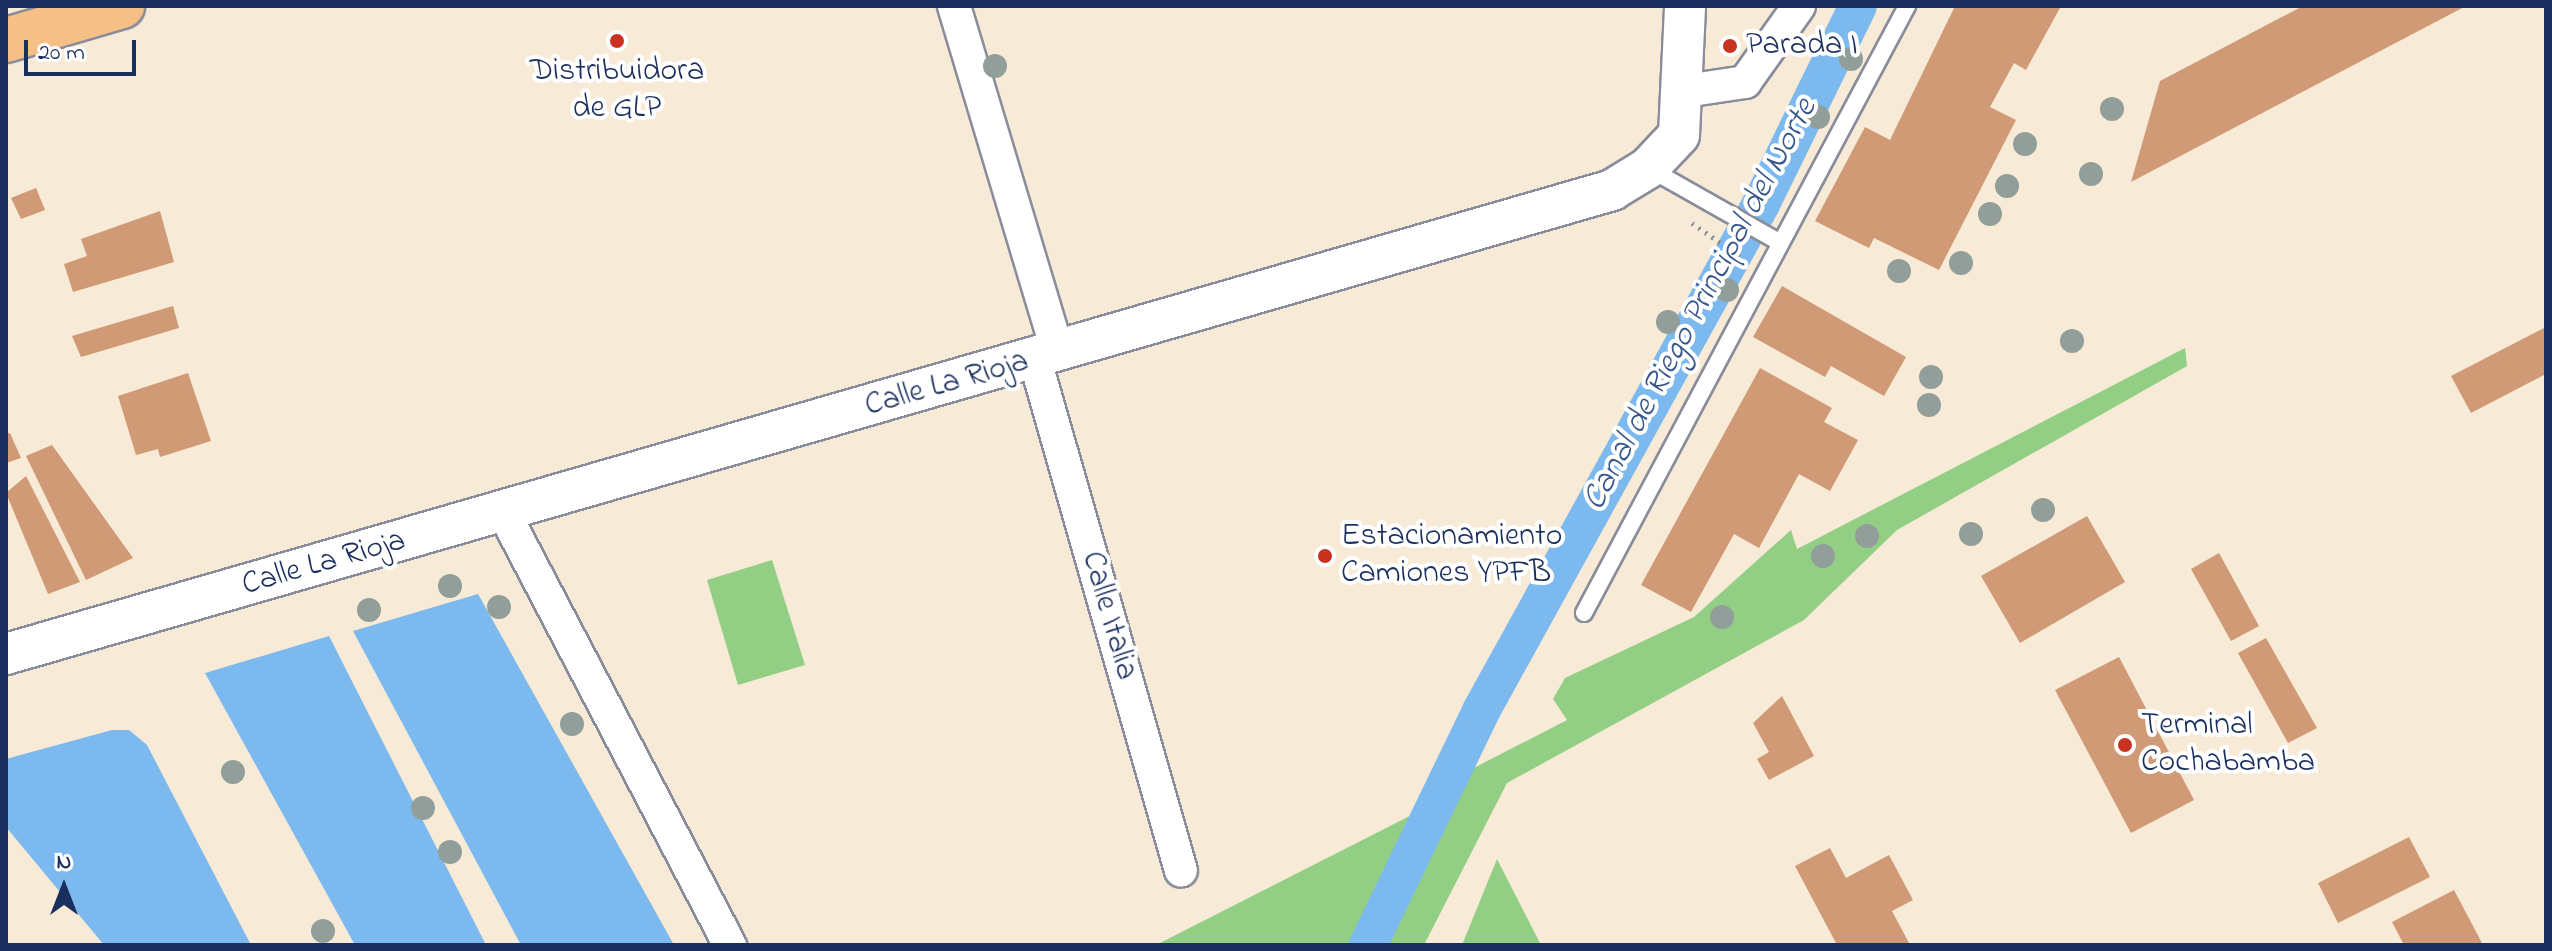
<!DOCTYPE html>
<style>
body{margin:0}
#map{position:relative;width:2552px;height:951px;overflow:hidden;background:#f7ead6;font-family:"Indie Flower",sans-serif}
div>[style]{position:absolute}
.green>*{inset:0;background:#92cf84}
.water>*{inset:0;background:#7cb9ee}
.canal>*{height:38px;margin:-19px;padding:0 19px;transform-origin:19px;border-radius:19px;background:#7cb9ee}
.building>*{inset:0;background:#cf9a75}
.path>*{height:5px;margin-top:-2.5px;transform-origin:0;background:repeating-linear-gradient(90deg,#898c9a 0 2px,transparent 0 8px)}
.roads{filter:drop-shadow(2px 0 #898c9a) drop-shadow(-2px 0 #898c9a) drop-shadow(0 2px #898c9a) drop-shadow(0 -2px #898c9a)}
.service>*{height:16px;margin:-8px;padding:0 8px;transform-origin:8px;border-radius:8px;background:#fff}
.minor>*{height:32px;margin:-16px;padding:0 16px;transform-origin:16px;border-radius:16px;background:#fff}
.tertiary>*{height:40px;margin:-20px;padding:0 20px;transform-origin:20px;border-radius:20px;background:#fff}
.trunk>*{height:44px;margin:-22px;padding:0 22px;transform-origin:22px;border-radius:22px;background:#f5bf86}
.trees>*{width:24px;height:24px;margin:-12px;border-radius:50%;background:#929e9a}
.dots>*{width:22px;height:22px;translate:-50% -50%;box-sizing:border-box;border:4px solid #fff;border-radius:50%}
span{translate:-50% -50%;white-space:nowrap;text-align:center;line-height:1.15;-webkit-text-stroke:8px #fff;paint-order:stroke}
.poi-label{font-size:32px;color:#1b2f5e}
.left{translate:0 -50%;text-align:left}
.street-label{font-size:32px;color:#1b2f5e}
.water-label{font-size:34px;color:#385889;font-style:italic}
.frame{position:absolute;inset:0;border:8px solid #1b2f5e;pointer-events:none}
.north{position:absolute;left:24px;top:847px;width:80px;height:80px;-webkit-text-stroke:6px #fff;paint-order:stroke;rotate:0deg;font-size:22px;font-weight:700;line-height:32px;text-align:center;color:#1b2f5e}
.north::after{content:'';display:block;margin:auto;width:28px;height:36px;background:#1b2f5e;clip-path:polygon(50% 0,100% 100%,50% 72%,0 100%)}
.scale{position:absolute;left:24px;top:40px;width:112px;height:36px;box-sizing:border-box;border:4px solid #1b2f5e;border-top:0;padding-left:10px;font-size:24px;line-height:28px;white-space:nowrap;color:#1b2f5e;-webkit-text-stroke:6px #fff;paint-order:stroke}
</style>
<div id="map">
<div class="green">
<div style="clip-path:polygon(2185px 348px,2187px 366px,1897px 530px,1804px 620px,1507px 783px,1424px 945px,1156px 945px,1455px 793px,1464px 773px,1567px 720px,1553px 699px,1565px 678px,1694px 617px,1791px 530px,1797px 549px)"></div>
<div style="clip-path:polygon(772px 560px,805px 665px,738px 685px,707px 580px)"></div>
<div style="clip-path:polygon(1497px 859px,1541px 945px,1462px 945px)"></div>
</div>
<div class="water">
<div style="clip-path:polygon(478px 594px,674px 945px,521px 945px,353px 631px)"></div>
<div style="clip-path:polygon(329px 636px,486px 945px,355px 945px,205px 673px)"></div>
<div style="clip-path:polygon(112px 730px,129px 730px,147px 745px,251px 945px,104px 945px,6px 827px,6px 759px)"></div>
</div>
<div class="canal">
<div style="left:1368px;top:945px;width:260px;rotate:-64.2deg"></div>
<div style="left:1481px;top:711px;width:579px;rotate:-61.09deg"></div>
<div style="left:1761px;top:204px;width:220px;rotate:-63.9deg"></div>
</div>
<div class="building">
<div style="clip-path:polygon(1955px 6px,2061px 6px,2026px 70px,2014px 63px,1990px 107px,2016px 120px,1939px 270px,1874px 238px,1869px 248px,1815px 221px,1865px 127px,1890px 140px)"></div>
<div style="clip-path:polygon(2303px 6px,2466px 6px,2131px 182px,2160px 81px)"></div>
<div style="clip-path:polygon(36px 188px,45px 210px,21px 219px,11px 198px)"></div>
<div style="clip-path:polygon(160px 211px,174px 262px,73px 292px,64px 264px,87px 256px,81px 239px)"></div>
<div style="clip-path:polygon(1782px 286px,1906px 357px,1884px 396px,1831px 366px,1825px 377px,1753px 337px)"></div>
<div style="clip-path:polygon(173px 306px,179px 328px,81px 357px,72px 336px)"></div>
<div style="clip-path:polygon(2546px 327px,2546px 374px,2471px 413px,2451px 376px)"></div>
<div style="clip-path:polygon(1760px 368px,1832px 408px,1824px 422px,1858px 440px,1830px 491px,1799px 474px,1759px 548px,1734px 534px,1691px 612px,1641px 585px)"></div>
<div style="clip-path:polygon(188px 373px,211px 441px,160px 457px,158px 449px,136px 455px,118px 396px)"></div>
<div style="clip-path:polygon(10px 433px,21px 458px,6px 463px,6px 434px)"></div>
<div style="clip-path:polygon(52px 445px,133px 558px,86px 580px,26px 456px)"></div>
<div style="clip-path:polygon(26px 476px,80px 582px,48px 594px,6px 493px)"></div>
<div style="clip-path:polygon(2087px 516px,2125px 582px,2020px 643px,1981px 576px)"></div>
<div style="clip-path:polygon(2219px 553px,2259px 626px,2231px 641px,2191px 569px)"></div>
<div style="clip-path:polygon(2266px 638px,2317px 728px,2288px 743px,2238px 653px)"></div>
<div style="clip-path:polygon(2119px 657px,2194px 800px,2131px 833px,2055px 690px)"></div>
<div style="clip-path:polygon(1782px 696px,1814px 756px,1769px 780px,1757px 759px,1769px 752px,1753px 723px)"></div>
<div style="clip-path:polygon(2409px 837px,2430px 877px,2338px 923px,2318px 883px)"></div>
<div style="clip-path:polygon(1830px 848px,1846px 878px,1889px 855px,1913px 900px,1892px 911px,1910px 945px,1837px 945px,1795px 866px)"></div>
<div style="clip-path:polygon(2454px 890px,2483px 945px,2404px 945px,2392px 922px)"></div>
</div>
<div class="path">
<div style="left:1692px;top:223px;width:63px;rotate:34.7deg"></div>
</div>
<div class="roads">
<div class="service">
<div style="left:1650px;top:169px;width:148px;rotate:29.5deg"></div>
<div style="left:1584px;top:613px;width:688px;rotate:-61.98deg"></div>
</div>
<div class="minor">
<div style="left:954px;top:6px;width:362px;rotate:73.3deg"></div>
<div style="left:1685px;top:91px;width:61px;rotate:-8.5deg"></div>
<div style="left:1745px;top:82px;width:93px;rotate:-54.6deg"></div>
<div style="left:1035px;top:360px;width:531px;rotate:74.05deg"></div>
<div style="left:504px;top:513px;width:488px;rotate:62.4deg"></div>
</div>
<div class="tertiary">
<div style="left:6px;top:654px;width:1672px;rotate:-16.11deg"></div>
<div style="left:1612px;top:190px;width:42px;rotate:-31.4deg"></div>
<div style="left:1648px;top:168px;width:45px;rotate:-46.8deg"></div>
<div style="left:1679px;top:135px;width:129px;rotate:-87.3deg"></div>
</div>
<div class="trunk">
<div style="left:6px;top:40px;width:121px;rotate:-16.3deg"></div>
</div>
</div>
<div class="trees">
<div style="left:1851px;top:59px"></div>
<div style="left:995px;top:66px"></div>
<div style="left:2112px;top:109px"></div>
<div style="left:1818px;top:117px"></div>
<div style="left:2025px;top:144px"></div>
<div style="left:2091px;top:174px"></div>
<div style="left:2007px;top:186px"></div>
<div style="left:1990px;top:214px"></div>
<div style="left:1961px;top:263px"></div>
<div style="left:1899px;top:271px"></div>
<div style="left:1727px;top:290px"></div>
<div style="left:1668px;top:322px"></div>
<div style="left:2072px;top:341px"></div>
<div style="left:1931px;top:377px"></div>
<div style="left:1929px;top:405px"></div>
<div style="left:2043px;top:510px"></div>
<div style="left:1971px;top:534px"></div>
<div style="left:1867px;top:536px"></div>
<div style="left:1823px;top:556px"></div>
<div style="left:450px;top:586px"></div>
<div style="left:499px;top:607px"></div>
<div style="left:369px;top:610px"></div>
<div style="left:1722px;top:617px"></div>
<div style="left:572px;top:724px"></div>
<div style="left:233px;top:772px"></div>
<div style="left:423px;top:808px"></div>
<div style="left:450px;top:852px"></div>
<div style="left:323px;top:931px"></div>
</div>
<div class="dots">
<div style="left:617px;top:41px;background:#c8321e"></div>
<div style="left:1730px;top:46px;background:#c8321e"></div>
<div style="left:1325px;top:556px;background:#c8321e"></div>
<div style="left:2125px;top:745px;background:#c8321e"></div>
</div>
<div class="poi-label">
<span class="left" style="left:1746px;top:46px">Parada I</span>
<span style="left:617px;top:91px">Distribuidora<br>de GLP</span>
<span class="left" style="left:1341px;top:556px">Estacionamiento<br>Camiones YPFB</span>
<span class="left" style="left:2141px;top:745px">Terminal<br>Cochabamba</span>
</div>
<div class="street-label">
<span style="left:947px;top:385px;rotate:-16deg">Calle La Rioja</span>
<span style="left:324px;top:564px;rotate:-16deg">Calle La Rioja</span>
<span style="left:1108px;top:616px;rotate:74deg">Calle Italia</span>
</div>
<div class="water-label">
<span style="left:1701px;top:305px;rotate:-62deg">Canal de Riego Principal del Norte</span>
</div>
<div class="frame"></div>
<div class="north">N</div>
<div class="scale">20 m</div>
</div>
